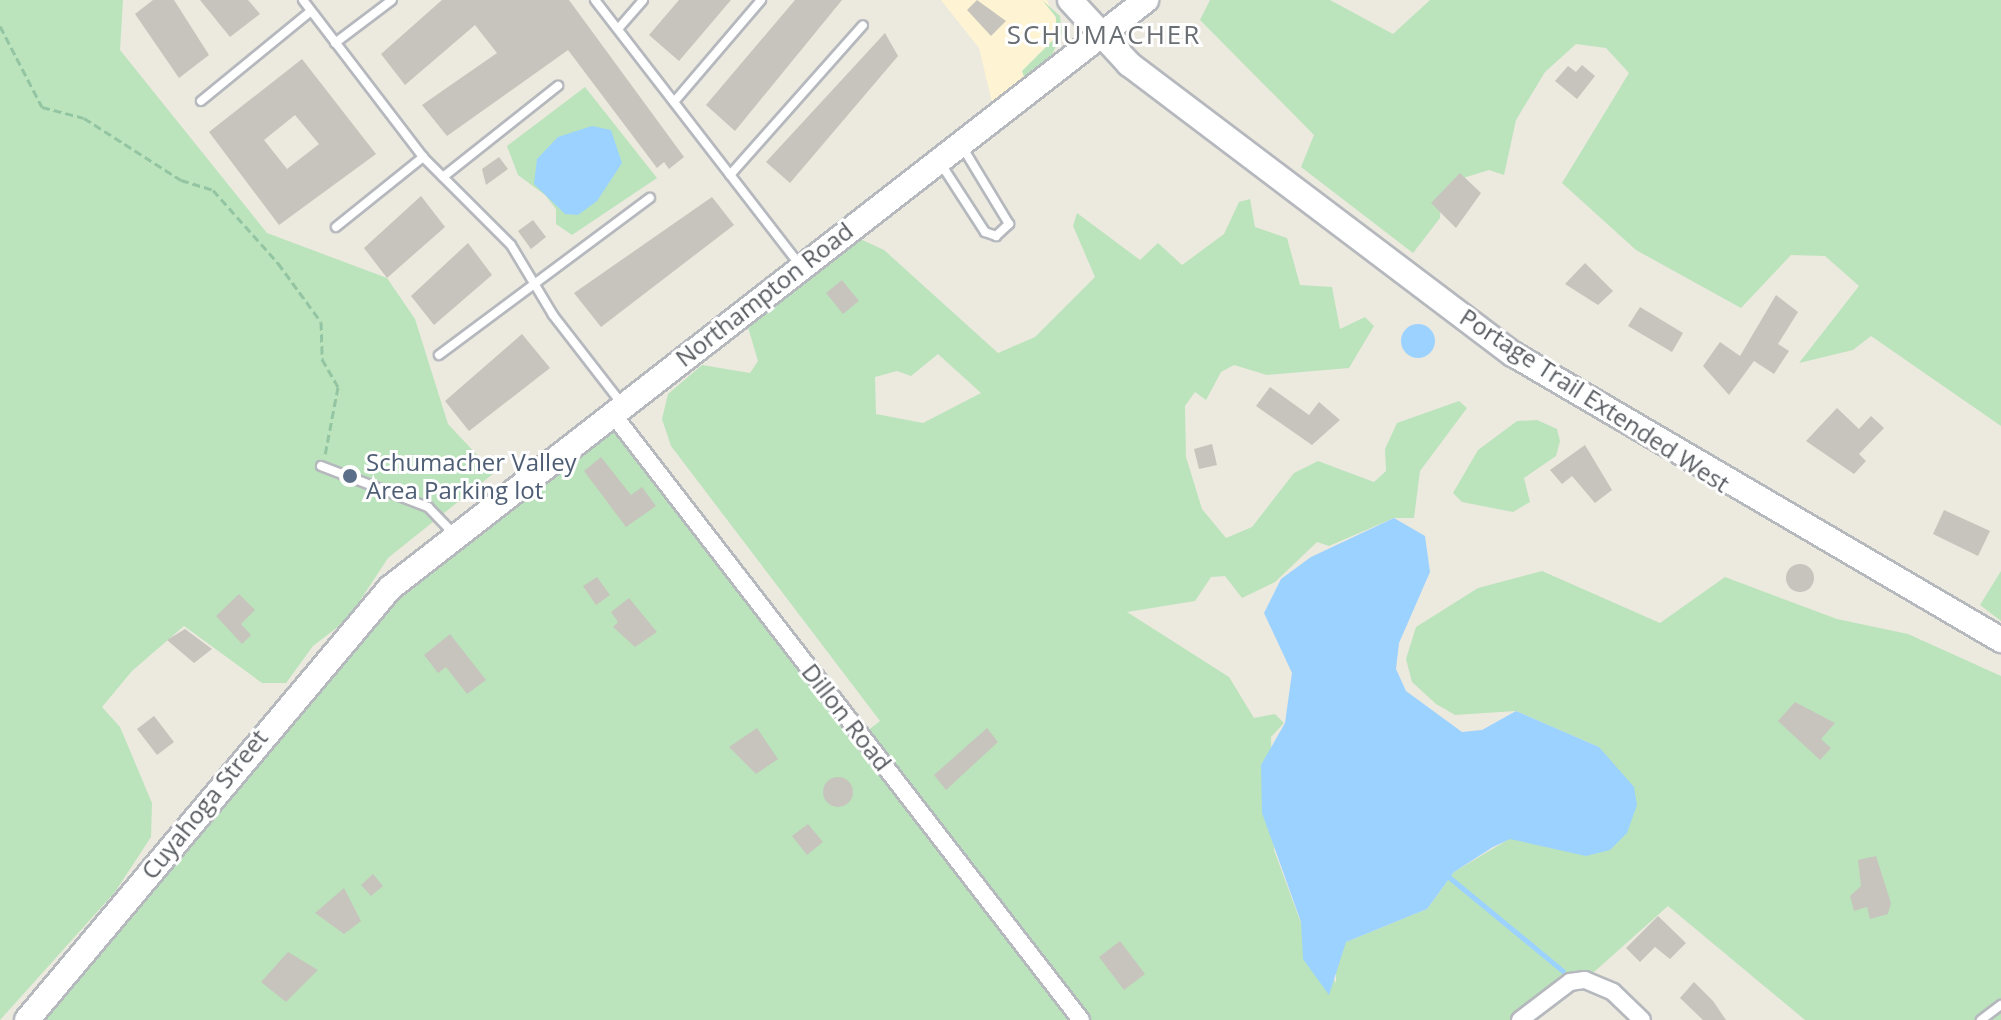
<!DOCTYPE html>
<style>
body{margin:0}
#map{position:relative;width:2001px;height:1020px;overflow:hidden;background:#ece9df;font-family:"Open Sans",sans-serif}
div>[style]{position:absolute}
.commercial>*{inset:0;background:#fef4d3}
.green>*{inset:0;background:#bbe4bc}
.water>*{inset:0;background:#9cd2ff}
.round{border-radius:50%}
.stream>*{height:5px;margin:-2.5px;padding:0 2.5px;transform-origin:2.5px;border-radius:2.5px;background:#9cd2ff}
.building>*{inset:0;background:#c7c4bd}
.path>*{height:3px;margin-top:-1.5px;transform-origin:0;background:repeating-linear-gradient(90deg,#94c5a3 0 8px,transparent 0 12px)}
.roads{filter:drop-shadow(2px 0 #b5b8bd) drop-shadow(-2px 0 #b5b8bd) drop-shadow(0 2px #b5b8bd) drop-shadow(0 -2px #b5b8bd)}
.lane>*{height:8px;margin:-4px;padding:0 4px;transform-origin:4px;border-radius:4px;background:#fff}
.street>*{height:16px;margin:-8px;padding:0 8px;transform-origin:8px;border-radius:8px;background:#fff}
.secondary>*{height:24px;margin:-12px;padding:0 12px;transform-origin:12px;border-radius:12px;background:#fff}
.dots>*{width:22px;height:22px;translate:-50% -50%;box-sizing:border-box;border:4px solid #fff;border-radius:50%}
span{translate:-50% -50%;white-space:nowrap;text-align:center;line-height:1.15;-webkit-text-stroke:6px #fff;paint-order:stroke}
.street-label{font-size:24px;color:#585c61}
.service-label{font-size:24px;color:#4e5e75}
.left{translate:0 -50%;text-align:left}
.neighbourhood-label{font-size:26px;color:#696e73;letter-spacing:2px}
</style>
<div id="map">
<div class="commercial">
<div style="clip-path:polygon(941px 0,1047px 0,1062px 33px,1052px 55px,992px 102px,979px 48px)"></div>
</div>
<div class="green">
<div style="clip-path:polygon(0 0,123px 0,120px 50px,267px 233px,387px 278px,415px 319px,448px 424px,494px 473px,388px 558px,348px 619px,313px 646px,286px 683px,262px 683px,184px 626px,132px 671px,102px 707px,120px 727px,152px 803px,151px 837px,115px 892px,0 1020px)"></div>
<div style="clip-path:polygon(1042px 0,1060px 16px,1062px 33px,1052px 55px,1024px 77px,1022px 71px,1056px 37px,1056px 17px)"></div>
<div style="clip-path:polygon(1210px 0,1330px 0,1393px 34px,1430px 0,2001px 0,2001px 426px,1871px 336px,1853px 350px,1799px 363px,1859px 286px,1825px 256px,1791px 255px,1741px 308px,1636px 250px,1562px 183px,1629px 73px,1606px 48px,1576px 44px,1545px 72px,1516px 120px,1504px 175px,1489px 170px,1463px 178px,1441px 197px,1440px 218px,1413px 253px,1301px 167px,1314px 135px,1200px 20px)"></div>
<div style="clip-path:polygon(585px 87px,657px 178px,572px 235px,556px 224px,556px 209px,545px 195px,518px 175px,507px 146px)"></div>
<div style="clip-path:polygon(evenodd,1250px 199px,1255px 227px,1287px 238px,1300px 285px,1332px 287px,1340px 329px,1365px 317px,1374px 326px,1349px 368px,1267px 375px,1234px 365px,1221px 372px,1206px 400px,1195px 392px,1185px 406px,1186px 457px,1202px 509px,1226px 538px,1252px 527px,1294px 473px,1318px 461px,1374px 482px,1386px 471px,1385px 449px,1397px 423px,1459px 401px,1467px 408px,1420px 471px,1414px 518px,1394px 518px,1329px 546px,1317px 542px,1275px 582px,1242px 598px,1225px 576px,1211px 577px,1195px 601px,1127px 612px,1229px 677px,1254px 718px,1275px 714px,1284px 723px,1271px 737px,1274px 850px,1301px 923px,1336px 983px,1336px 959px,1346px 942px,1427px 909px,1454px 872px,1509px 839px,1599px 747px,1516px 711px,1455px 715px,1436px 704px,1412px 682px,1406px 659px,1416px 627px,1478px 588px,1542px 571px,1660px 623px,1725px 577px,1837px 619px,1908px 634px,2001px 676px,2001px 1020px,1805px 1020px,1668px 906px,1585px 980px,1520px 1020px,27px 1020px,348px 629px,612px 413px,862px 735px,880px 721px,671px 446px,662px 419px,668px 394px,702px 365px,750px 373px,758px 361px,747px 324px,856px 237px,884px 250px,998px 353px,1035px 337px,1095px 277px,1073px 226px,1077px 213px,1140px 260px,1158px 243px,1182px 265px,1224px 234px,1239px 202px,1250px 199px,938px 354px,981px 393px,923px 423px,876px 414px,875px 377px,897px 371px,911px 376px,938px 354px)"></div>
<div style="clip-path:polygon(1537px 420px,1557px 429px,1560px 441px,1556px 456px,1524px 478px,1530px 502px,1513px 512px,1462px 502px,1453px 493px,1478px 450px,1517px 421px)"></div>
<div style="clip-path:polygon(2001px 571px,2001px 621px,1980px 605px)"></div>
</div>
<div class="water">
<div style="clip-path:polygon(592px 126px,611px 130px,622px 163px,597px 201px,578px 215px,565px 214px,534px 184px,537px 159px,558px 137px)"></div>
<div class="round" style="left:1401px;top:324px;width:34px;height:34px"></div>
<div style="clip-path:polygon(1394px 518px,1425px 536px,1430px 572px,1399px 643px,1396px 669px,1406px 691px,1462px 732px,1482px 730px,1516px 711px,1599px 747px,1634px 787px,1637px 805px,1627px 833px,1610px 850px,1586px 856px,1510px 839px,1493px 847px,1454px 872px,1427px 909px,1346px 942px,1329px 995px,1303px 959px,1301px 922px,1262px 813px,1261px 765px,1285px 723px,1292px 673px,1264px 613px,1281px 579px,1311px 557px)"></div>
</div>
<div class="stream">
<div style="left:1450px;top:878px;width:146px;rotate:39.5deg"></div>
</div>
<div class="building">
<div style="clip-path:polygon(153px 0,174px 0,209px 55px,179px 78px,135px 14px)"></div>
<div style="clip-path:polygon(200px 0,248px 0,260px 14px,230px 37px)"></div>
<div style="clip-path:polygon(442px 0,569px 0,684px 157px,669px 169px,664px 162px,657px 168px,568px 50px,447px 136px,422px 105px,497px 53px,475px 25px,405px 85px,381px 54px)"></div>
<div style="clip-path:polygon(679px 0,731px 0,679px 61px,649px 35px)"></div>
<div style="clip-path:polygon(795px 0,842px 0,735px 131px,706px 105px)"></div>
<div style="clip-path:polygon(977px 0,1006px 21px,991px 36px,967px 10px)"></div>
<div style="clip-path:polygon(885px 33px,898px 56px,790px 183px,766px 162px)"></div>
<div style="clip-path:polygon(evenodd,302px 59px,376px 154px,279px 225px,209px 132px,302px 59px,295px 115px,319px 144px,287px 169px,264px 140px,295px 115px)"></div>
<div style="clip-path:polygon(1582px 65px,1595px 76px,1577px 99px,1555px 81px,1568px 66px,1576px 72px)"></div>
<div style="clip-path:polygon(499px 157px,508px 169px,486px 185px,482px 169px)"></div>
<div style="clip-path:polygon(1460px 173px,1481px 193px,1456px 228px,1431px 203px)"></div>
<div style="clip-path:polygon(421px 196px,445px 227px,387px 278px,364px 248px)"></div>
<div style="clip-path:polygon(712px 197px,734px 225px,601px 327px,574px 293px)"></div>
<div style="clip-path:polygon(533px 220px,546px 237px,531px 249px,518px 231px)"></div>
<div style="clip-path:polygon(468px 243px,492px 275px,434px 325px,411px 296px)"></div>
<div style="clip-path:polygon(1585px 263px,1613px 291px,1598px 305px,1565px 284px)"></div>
<div style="clip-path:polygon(842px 280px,859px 301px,843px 314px,826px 293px)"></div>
<div style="clip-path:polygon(1776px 295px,1798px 312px,1778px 344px,1789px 351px,1774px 374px,1754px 361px,1729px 395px,1703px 366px,1720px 342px,1740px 356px)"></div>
<div style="clip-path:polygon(1640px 307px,1683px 333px,1672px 352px,1628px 326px)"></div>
<div style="clip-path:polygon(522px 334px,550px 368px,469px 431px,445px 401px)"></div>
<div style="clip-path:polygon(1270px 387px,1309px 415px,1319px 402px,1340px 420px,1312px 445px,1256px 406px)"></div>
<div style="clip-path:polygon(1837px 408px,1859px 429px,1871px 416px,1884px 428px,1859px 454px,1866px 461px,1854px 474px,1806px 441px)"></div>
<div style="clip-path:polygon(1212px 444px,1217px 465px,1199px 469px,1194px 449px)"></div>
<div style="clip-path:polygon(1585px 445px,1612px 490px,1595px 503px,1572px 476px,1562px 484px,1550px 470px)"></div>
<div style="clip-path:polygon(601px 457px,631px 495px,642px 487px,656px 506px,626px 527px,584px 471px)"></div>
<div style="clip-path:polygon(1944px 510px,1990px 531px,1978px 556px,1933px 534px)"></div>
<div class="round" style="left:1786px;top:564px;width:28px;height:28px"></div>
<div style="clip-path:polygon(597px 577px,610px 595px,596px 605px,583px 586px)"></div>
<div style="clip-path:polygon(239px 594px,255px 610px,241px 624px,251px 635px,242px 644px,216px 616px)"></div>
<div style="clip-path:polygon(629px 598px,657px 632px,635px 647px,613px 627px,618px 622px,611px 612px)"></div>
<div style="clip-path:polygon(185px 629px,212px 649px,194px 663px,167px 640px)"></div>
<div style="clip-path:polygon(450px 634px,486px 680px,467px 694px,446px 667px,438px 673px,424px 655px)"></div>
<div style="clip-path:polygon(1795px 702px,1835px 723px,1821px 739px,1831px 748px,1820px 760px,1778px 721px)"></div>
<div style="clip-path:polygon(154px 716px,174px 742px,157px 755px,137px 729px)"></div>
<div style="clip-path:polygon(757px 728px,778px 759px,756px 774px,729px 747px)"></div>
<div style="clip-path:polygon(987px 728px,998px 742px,946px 790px,934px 775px)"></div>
<div class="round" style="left:823px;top:777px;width:30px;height:30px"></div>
<div style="clip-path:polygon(808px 824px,823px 842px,807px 855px,792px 836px)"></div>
<div style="clip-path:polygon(1876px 856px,1891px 903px,1888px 914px,1870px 919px,1867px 907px,1854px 911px,1850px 896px,1861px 886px,1858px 860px)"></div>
<div style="clip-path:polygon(373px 874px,383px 886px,371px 896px,361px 885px)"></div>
<div style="clip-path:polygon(344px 888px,361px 921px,344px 934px,315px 913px)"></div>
<div style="clip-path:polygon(1658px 916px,1686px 943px,1670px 959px,1655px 947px,1640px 962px,1626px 948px)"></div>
<div style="clip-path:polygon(1120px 941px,1145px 974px,1124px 990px,1099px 957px)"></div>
<div style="clip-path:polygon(288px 952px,318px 970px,286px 1002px,261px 982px)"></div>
<div style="clip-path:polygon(1694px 982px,1713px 1001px,1726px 1020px,1703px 1020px,1680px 998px)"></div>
</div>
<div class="path">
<div style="left:0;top:26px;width:91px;rotate:62.6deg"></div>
<div style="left:42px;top:107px;width:43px;rotate:14.7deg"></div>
<div style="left:84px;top:118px;width:115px;rotate:32.6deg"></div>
<div style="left:181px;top:180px;width:34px;rotate:17deg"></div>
<div style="left:213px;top:190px;width:98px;rotate:48.3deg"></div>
<div style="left:278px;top:263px;width:73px;rotate:53.9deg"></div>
<div style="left:321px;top:322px;width:37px;rotate:88deg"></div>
<div style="left:322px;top:359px;width:32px;rotate:60deg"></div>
<div style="left:338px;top:387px;width:69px;rotate:100.8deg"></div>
</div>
<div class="roads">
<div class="lane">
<div style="left:303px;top:0;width:198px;rotate:52.6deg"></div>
<div style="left:423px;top:157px;width:124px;rotate:45deg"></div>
<div style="left:511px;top:245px;width:82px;rotate:59deg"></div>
<div style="left:553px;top:315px;width:113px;rotate:52.2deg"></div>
<div style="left:595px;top:0;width:334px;rotate:52.3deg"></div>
<div style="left:618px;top:29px;width:38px;rotate:-49deg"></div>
<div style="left:335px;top:43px;width:71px;rotate:-37deg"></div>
<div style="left:201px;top:101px;width:142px;rotate:-39.3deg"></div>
<div style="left:674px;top:102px;width:134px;rotate:-49.5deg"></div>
<div style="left:941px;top:164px;width:81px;rotate:57.1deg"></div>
<div style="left:985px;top:232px;width:12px;rotate:20deg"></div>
<div style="left:996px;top:236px;width:18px;rotate:-43deg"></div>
<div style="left:1009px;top:224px;width:89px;rotate:-121.2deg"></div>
<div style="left:730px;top:175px;width:200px;rotate:-48.4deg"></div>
<div style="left:443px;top:177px;width:147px;rotate:-38.4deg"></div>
<div style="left:336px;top:227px;width:112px;rotate:-38.8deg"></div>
<div style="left:439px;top:355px;width:263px;rotate:-36.7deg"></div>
<div style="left:321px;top:466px;width:115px;rotate:21deg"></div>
<div style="left:428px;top:507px;width:37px;rotate:46deg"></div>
<div style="left:1981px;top:1020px;width:25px;rotate:-37deg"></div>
</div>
<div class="street">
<div style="left:612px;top:413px;width:767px;rotate:52.31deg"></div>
<div style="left:1520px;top:1020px;width:63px;rotate:-37.2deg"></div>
<div style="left:1570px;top:982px;width:15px;rotate:-8deg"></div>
<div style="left:1585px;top:980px;width:30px;rotate:23deg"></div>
<div style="left:1613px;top:992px;width:40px;rotate:44deg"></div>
</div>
<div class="secondary">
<div style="left:1070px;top:0;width:87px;rotate:47.3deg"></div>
<div style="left:1129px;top:64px;width:481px;rotate:37.1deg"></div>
<div style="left:1513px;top:354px;width:566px;rotate:30.37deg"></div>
<div style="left:27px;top:1020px;width:564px;rotate:-49.96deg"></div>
<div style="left:390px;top:588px;width:958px;rotate:-37.87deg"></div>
</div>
</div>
<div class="dots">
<div style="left:350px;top:476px;background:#5c6f8a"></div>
</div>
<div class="street-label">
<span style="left:764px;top:294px;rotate:-38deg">Northampton Road</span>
<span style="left:1595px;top:400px;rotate:33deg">Portage Trail Extended West</span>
<span style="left:847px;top:717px;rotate:52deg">Dillon Road</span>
<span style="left:204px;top:804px;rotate:-51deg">Cuyahoga Street</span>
</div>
<div class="service-label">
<span class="left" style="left:366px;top:476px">Schumacher Valley<br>Area Parking lot</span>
</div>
<div class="neighbourhood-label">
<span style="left:1104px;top:35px">SCHUMACHER</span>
</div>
</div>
